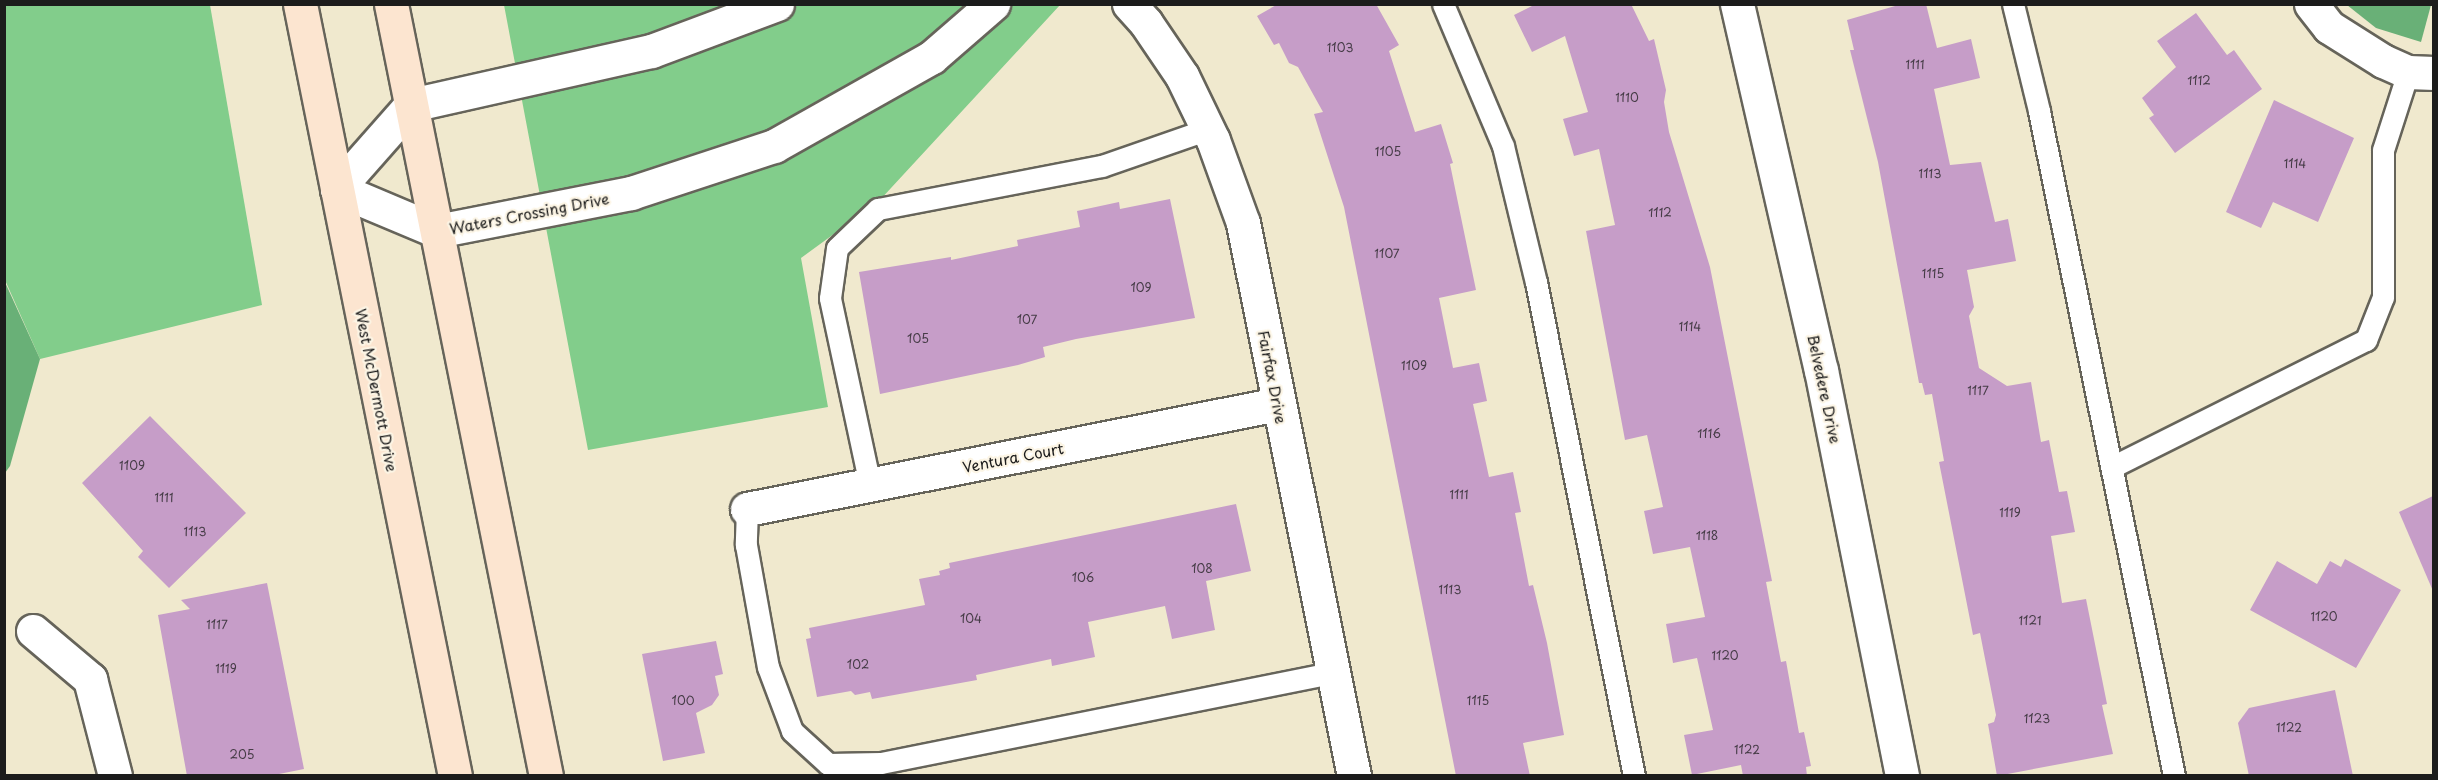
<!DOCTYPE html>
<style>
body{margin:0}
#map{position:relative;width:2438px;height:780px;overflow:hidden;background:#f0e9ce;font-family:"Playpen Sans",sans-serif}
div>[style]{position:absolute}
.green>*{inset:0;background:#82cd8b}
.forest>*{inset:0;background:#69b077}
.building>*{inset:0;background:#c69dc8}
.roads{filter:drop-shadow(2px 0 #66645a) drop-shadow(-2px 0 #66645a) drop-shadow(0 2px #66645a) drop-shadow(0 -2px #66645a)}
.service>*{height:21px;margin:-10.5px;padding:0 10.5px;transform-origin:10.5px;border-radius:10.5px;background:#fff}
.minor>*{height:33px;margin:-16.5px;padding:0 16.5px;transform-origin:16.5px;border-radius:16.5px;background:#fff}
.secondary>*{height:33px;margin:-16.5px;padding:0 16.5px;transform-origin:16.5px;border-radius:16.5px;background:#fce5d0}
span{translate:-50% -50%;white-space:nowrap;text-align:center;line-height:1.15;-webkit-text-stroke:4.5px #fcf5e5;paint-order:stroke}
.number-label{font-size:12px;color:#463c47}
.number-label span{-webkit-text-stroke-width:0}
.street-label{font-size:15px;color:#1c1c1c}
.frame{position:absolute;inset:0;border:6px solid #1c1c1c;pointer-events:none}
</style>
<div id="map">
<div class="green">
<div style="clip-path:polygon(4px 5px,210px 5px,262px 305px,40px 359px,5px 280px)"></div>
<div style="clip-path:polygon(504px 5px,1060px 5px,879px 201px,801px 258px,828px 407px,588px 450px)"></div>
</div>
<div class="forest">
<div style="clip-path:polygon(2347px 5px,2431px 5px,2421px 42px,2376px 28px)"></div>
<div style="clip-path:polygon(4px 280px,40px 359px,10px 466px,5px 473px)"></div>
</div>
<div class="building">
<div style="clip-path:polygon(1278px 4px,1376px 4px,1399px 45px,1389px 51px,1415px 132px,1441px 124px,1453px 163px,1450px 164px,1476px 290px,1439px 298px,1453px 368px,1479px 363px,1487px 401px,1473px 404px,1489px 477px,1513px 472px,1521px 512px,1515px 513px,1529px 586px,1533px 585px,1547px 643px,1564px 735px,1523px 743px,1530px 776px,1456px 776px,1344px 207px,1314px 114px,1323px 112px,1298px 67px,1289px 63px,1279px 43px,1274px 45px,1257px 16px)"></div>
<div style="clip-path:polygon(1536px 4px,1631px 4px,1649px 41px,1654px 39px,1666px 90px,1664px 102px,1669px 132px,1710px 267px,1772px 581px,1766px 582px,1781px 662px,1786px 661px,1799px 733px,1804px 732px,1811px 766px,1806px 767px,1807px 776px,1743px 776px,1741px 765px,1692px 775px,1684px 735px,1713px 730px,1697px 658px,1673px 663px,1666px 624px,1705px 617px,1690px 547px,1653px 554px,1644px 511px,1663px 507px,1647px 435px,1625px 440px,1586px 231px,1615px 225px,1599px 149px,1574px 156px,1563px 119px,1588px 112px,1565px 36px,1532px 52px,1514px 15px)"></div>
<div style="clip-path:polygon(1902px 4px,1926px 4px,1937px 48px,1971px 39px,1980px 78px,1934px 89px,1950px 165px,1981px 162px,1995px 222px,2008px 219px,2016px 261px,1967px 270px,1974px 307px,1969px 316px,1979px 368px,2007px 386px,2031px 382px,2041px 442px,2049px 440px,2059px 492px,2067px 491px,2075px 532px,2051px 536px,2062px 603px,2086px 599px,2107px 704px,2102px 705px,2113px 754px,1997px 776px,1988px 724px,1994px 722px,1996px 715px,1980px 633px,1973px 635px,1939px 462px,1944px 461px,1932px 394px,1925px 395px,1922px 383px,1919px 383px,1878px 162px,1850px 50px,1854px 50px,1847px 20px)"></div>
<div style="clip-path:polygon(2196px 13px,2227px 55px,2234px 50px,2262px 89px,2175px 153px,2149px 118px,2154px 115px,2142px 98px,2176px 67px,2157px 41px)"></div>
<div style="clip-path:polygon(2274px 100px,2354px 138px,2318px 222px,2273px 202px,2261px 228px,2226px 212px)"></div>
<div style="clip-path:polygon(1170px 199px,1195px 318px,1076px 339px,1043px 347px,1045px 357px,1018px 365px,880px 394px,859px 272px,951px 257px,951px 260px,1018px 246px,1017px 240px,1080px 227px,1077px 211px,1119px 202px,1120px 209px)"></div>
<div style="clip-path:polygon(150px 416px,246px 513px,169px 588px,138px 557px,143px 551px,82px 483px)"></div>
<div style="clip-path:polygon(2433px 496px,2433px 591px,2399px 512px)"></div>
<div style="clip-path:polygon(1236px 504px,1251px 571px,1206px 581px,1215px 630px,1172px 639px,1165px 606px,1088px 622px,1095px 657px,1052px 666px,1051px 659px,976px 675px,977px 680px,872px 699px,870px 692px,855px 695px,851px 691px,817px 697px,806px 639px,811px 638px,809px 628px,925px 605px,919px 579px,940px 575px,939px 571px,950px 568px,949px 563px)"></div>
<div style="clip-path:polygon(2345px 559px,2401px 590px,2356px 668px,2250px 610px,2277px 561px,2317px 584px,2330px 561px,2341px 567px)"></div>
<div style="clip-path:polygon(267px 583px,304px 769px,269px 776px,187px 776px,158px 615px,190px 609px,181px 600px)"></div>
<div style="clip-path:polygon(716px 641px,723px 674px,715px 676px,719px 695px,712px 705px,696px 713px,705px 753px,663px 761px,642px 654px)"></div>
<div style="clip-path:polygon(2335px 690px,2353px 776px,2249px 776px,2238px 723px,2249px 708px)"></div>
</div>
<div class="roads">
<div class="service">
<div style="left:1443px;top:4px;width:154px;rotate:67.1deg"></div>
<div style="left:1503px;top:146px;width:140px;rotate:76.4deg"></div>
<div style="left:1536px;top:282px;width:504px;rotate:78.78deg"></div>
<div style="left:2013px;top:4px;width:110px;rotate:76.3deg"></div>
<div style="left:2039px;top:111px;width:679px;rotate:78.52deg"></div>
<div style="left:2112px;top:467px;width:284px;rotate:-26.6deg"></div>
<div style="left:2366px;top:340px;width:46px;rotate:-68.4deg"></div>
<div style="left:2383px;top:297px;width:147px;rotate:-90deg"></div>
<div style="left:2383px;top:150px;width:82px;rotate:-72.2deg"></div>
<div style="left:870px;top:485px;width:191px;rotate:-102.1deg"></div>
<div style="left:830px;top:298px;width:50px;rotate:-82deg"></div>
<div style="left:837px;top:248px;width:57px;rotate:-43.6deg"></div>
<div style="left:878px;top:209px;width:228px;rotate:-10.9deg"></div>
<div style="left:1102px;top:166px;width:112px;rotate:-19.2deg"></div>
<div style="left:747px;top:509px;width:36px;rotate:92deg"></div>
<div style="left:746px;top:545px;width:124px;rotate:79.8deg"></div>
<div style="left:768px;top:667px;width:68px;rotate:69.4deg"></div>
<div style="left:792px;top:731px;width:49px;rotate:42.5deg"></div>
<div style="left:828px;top:764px;width:53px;rotate:-1.1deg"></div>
<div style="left:881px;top:763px;width:461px;rotate:-11.3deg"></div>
</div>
<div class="minor">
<div style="left:777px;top:4px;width:134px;rotate:159.5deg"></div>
<div style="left:651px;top:51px;width:246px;rotate:167.3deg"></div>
<div style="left:411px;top:105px;width:112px;rotate:131.4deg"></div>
<div style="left:337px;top:189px;width:108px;rotate:22.8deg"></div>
<div style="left:437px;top:231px;width:198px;rotate:-11.1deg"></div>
<div style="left:631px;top:193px;width:151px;rotate:-18.2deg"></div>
<div style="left:774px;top:146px;width:181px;rotate:-29.4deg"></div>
<div style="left:932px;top:57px;width:81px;rotate:-41deg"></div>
<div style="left:1129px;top:4px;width:25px;rotate:48deg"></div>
<div style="left:1146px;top:23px;width:64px;rotate:55.8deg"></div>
<div style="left:1182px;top:76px;width:71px;rotate:64.2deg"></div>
<div style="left:1213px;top:140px;width:88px;rotate:70.1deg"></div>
<div style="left:1243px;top:223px;width:564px;rotate:78.65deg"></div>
<div style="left:1737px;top:4px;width:376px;rotate:77.1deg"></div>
<div style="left:1821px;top:370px;width:414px;rotate:78.7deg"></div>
<div style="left:2311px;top:4px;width:29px;rotate:52deg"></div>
<div style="left:2329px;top:27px;width:64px;rotate:32.2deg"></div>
<div style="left:2383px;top:61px;width:27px;rotate:24deg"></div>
<div style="left:2408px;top:72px;width:26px;rotate:2deg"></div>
<div style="left:747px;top:509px;width:541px;rotate:-11.19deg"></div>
<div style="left:33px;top:631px;width:75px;rotate:40.1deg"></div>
<div style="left:90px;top:679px;width:100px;rotate:75.5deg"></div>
</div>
<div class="secondary">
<div style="left:300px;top:4px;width:787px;rotate:78.65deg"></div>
<div style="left:391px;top:4px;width:787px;rotate:78.65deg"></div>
</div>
</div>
<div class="number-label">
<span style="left:1340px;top:48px">1103</span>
<span style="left:1915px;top:65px">1111</span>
<span style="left:2199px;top:81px">1112</span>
<span style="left:1627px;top:98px">1110</span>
<span style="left:1388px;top:152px">1105</span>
<span style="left:2295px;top:164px">1114</span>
<span style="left:1930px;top:174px">1113</span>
<span style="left:1660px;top:213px">1112</span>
<span style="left:1387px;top:254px">1107</span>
<span style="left:1933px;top:274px">1115</span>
<span style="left:1141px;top:288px">109</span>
<span style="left:1027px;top:320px">107</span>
<span style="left:1690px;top:327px">1114</span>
<span style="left:918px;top:339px">105</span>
<span style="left:1414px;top:366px">1109</span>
<span style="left:1978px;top:391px">1117</span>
<span style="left:1709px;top:434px">1116</span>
<span style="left:132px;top:466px">1109</span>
<span style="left:1459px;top:495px">1111</span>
<span style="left:164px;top:498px">1111</span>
<span style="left:2010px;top:513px">1119</span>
<span style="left:195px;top:532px">1113</span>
<span style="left:1707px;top:536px">1118</span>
<span style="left:1202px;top:569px">108</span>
<span style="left:1083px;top:578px">106</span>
<span style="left:1450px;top:590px">1113</span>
<span style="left:2324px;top:617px">1120</span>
<span style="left:971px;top:619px">104</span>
<span style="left:2030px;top:621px">1121</span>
<span style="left:217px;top:625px">1117</span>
<span style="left:1725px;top:656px">1120</span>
<span style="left:858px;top:665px">102</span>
<span style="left:226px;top:669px">1119</span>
<span style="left:683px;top:701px">100</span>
<span style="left:1478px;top:701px">1115</span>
<span style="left:2037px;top:719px">1123</span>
<span style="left:2289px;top:728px">1122</span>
<span style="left:1747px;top:750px">1122</span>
<span style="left:242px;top:755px">205</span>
</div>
<div class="street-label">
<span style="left:529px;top:213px;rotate:-11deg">Waters Crossing Drive</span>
<span style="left:1273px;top:377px;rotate:79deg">Fairfax Drive</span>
<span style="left:1825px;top:389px;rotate:78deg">Belvedere Drive</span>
<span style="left:377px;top:390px;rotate:79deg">West McDermott Drive</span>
<span style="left:1013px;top:457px;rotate:-11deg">Ventura Court</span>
</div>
<div class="frame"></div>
</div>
